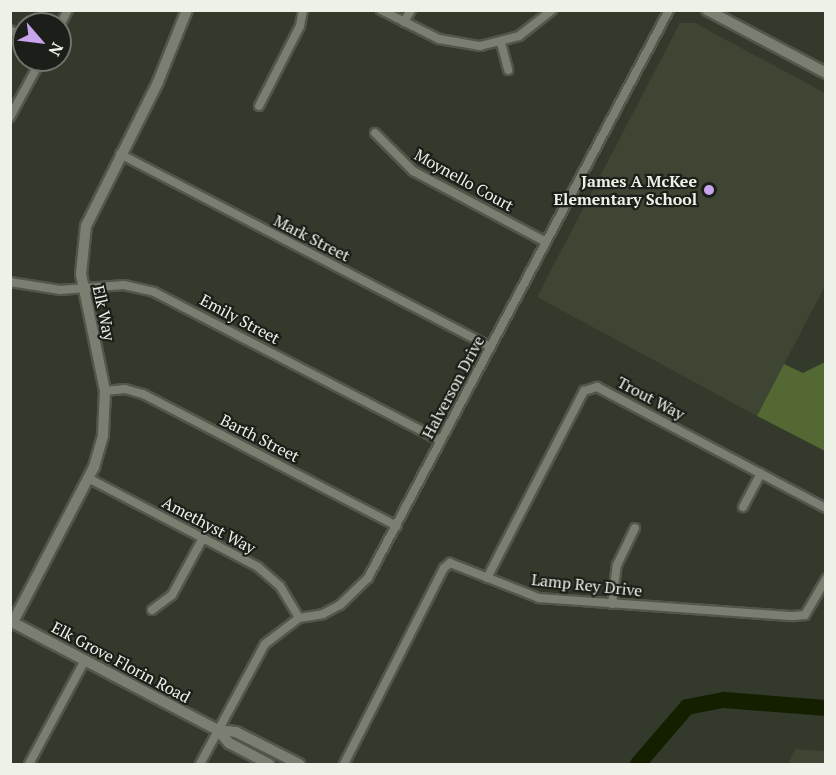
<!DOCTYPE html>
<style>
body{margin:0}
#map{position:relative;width:836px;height:775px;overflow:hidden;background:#33392b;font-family:"PT Serif",serif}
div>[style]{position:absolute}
.built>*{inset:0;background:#3e4633}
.green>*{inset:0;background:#536833}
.river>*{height:16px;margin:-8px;padding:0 8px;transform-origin:8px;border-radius:8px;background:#141f00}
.roads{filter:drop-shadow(2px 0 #52564b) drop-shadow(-2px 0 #52564b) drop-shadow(0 2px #52564b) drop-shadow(0 -2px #52564b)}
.minor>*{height:8px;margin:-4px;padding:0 4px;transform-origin:4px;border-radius:4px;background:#798071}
.tertiary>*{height:10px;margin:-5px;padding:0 5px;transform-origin:5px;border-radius:5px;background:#798071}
.secondary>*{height:10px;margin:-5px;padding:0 5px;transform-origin:5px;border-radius:5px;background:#798071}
.dots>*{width:16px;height:16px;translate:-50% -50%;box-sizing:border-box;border:3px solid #1c1f19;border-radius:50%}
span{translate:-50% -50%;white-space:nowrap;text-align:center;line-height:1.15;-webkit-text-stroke:4.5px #1c1f19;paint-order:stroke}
.street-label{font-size:16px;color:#edf1e8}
.poi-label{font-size:16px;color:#edf1e8;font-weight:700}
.right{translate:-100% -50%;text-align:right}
.frame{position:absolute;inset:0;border:12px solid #edf1e8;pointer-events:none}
.north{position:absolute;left:12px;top:12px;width:60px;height:60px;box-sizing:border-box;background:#1c1f19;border:2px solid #70736c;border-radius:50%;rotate:118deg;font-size:16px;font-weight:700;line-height:24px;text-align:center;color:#edf1e8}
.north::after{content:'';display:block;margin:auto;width:21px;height:27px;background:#c9a5ee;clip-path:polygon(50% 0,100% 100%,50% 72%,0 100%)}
</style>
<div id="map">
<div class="built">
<div style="clip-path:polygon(680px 23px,695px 23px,825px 93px,825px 286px,757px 416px,537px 297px)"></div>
<div style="clip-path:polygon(795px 749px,825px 751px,825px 764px,788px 764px)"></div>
</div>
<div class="green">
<div style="clip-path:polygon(825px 362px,825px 451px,757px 416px,784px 364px,803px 373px)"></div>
</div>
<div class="river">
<div style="left:638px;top:764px;width:75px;rotate:-49.3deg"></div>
<div style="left:687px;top:707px;width:38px;rotate:-11deg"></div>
<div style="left:724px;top:700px;width:102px;rotate:4.5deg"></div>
</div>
<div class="roads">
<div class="minor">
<div style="left:381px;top:10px;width:65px;rotate:26.6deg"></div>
<div style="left:439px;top:39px;width:42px;rotate:9.7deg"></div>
<div style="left:480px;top:46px;width:40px;rotate:-14.4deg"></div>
<div style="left:519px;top:36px;width:42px;rotate:-38.2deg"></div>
<div style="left:404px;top:22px;width:14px;rotate:-60deg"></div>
<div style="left:60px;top:25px;width:17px;rotate:-62deg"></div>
<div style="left:10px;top:30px;width:16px;rotate:27deg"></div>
<div style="left:501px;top:43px;width:28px;rotate:75deg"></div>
<div style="left:259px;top:106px;width:90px;rotate:-62.9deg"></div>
<div style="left:300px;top:26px;width:16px;rotate:-79deg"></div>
<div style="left:10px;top:117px;width:65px;rotate:-61.5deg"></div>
<div style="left:375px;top:133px;width:54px;rotate:45deg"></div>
<div style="left:413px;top:171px;width:151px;rotate:28.1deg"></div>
<div style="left:120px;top:154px;width:418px;rotate:27.5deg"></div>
<div style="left:10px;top:282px;width:51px;rotate:9.1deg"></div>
<div style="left:60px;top:290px;width:64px;rotate:-4.5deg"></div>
<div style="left:124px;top:285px;width:31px;rotate:13deg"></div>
<div style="left:154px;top:292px;width:323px;rotate:27.4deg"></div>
<div style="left:105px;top:391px;width:20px;rotate:-6deg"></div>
<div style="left:125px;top:389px;width:19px;rotate:16deg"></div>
<div style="left:143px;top:394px;width:286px;rotate:27.5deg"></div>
<div style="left:88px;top:478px;width:192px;rotate:27.6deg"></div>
<div style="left:258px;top:567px;width:29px;rotate:41deg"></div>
<div style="left:280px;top:586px;width:37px;rotate:59deg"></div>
<div style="left:743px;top:507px;width:38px;rotate:-62deg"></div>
<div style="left:487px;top:578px;width:211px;rotate:-62.6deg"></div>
<div style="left:584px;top:391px;width:14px;rotate:-17deg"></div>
<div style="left:597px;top:387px;width:259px;rotate:27.9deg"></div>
<div style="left:612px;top:604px;width:39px;rotate:-83deg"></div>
<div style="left:617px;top:565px;width:41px;rotate:-64.1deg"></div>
<div style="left:152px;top:610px;width:25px;rotate:-37deg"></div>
<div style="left:172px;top:595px;width:65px;rotate:-61.5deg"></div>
<div style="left:29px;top:764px;width:118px;rotate:-61.7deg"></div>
<div style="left:200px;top:764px;width:136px;rotate:-61.6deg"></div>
<div style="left:265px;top:644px;width:43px;rotate:-37.4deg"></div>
<div style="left:299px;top:618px;width:24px;rotate:-9deg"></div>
<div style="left:323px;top:614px;width:19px;rotate:-28deg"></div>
<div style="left:340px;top:605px;width:39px;rotate:-44deg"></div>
<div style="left:368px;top:578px;width:643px;rotate:-62.08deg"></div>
<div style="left:344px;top:764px;width:220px;rotate:-63deg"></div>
<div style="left:444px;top:568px;width:8px;rotate:-40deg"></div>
<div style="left:450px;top:563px;width:96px;rotate:21.5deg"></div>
<div style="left:539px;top:598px;width:255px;rotate:4.1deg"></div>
<div style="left:793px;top:616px;width:12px;rotate:-5deg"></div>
<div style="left:805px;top:615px;width:42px;rotate:-59.7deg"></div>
</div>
<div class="tertiary">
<div style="left:707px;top:10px;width:135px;rotate:27.9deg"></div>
<div style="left:13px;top:622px;width:175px;rotate:-62.4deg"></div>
<div style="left:94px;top:467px;width:33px;rotate:-74deg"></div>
<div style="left:103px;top:435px;width:44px;rotate:-87.4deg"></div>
<div style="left:105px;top:391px;width:119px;rotate:-101.6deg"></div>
<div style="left:81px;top:274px;width:48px;rotate:-84.1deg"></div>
<div style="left:86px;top:226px;width:161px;rotate:-63.4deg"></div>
<div style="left:158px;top:82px;width:78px;rotate:-68.1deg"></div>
</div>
<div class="secondary">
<div style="left:10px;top:621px;width:235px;rotate:27.7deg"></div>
<div style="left:218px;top:730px;width:17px;rotate:50deg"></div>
<div style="left:229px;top:743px;width:45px;rotate:27.7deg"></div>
<div style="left:218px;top:730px;width:18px;rotate:6deg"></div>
<div style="left:236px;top:732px;width:71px;rotate:26.9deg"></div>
</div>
</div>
<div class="dots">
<div style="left:709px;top:190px;background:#c9a5ee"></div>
</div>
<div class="street-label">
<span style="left:464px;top:180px;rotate:29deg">Moynello Court</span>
<span style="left:312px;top:238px;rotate:27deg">Mark Street</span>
<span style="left:104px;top:313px;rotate:78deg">Elk Way</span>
<span style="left:240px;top:319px;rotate:28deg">Emily Street</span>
<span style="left:453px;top:387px;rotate:-62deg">Halverson Drive</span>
<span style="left:651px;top:398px;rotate:28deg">Trout Way</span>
<span style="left:260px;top:438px;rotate:27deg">Barth Street</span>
<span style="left:209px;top:525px;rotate:28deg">Amethyst Way</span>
<span style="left:587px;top:585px;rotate:6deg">Lamp Rey Drive</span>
<span style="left:121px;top:662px;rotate:28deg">Elk Grove Florin Road</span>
</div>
<div class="poi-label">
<span class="right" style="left:697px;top:190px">James A McKee<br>Elementary School</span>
</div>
<div class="frame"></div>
<div class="north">N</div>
</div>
